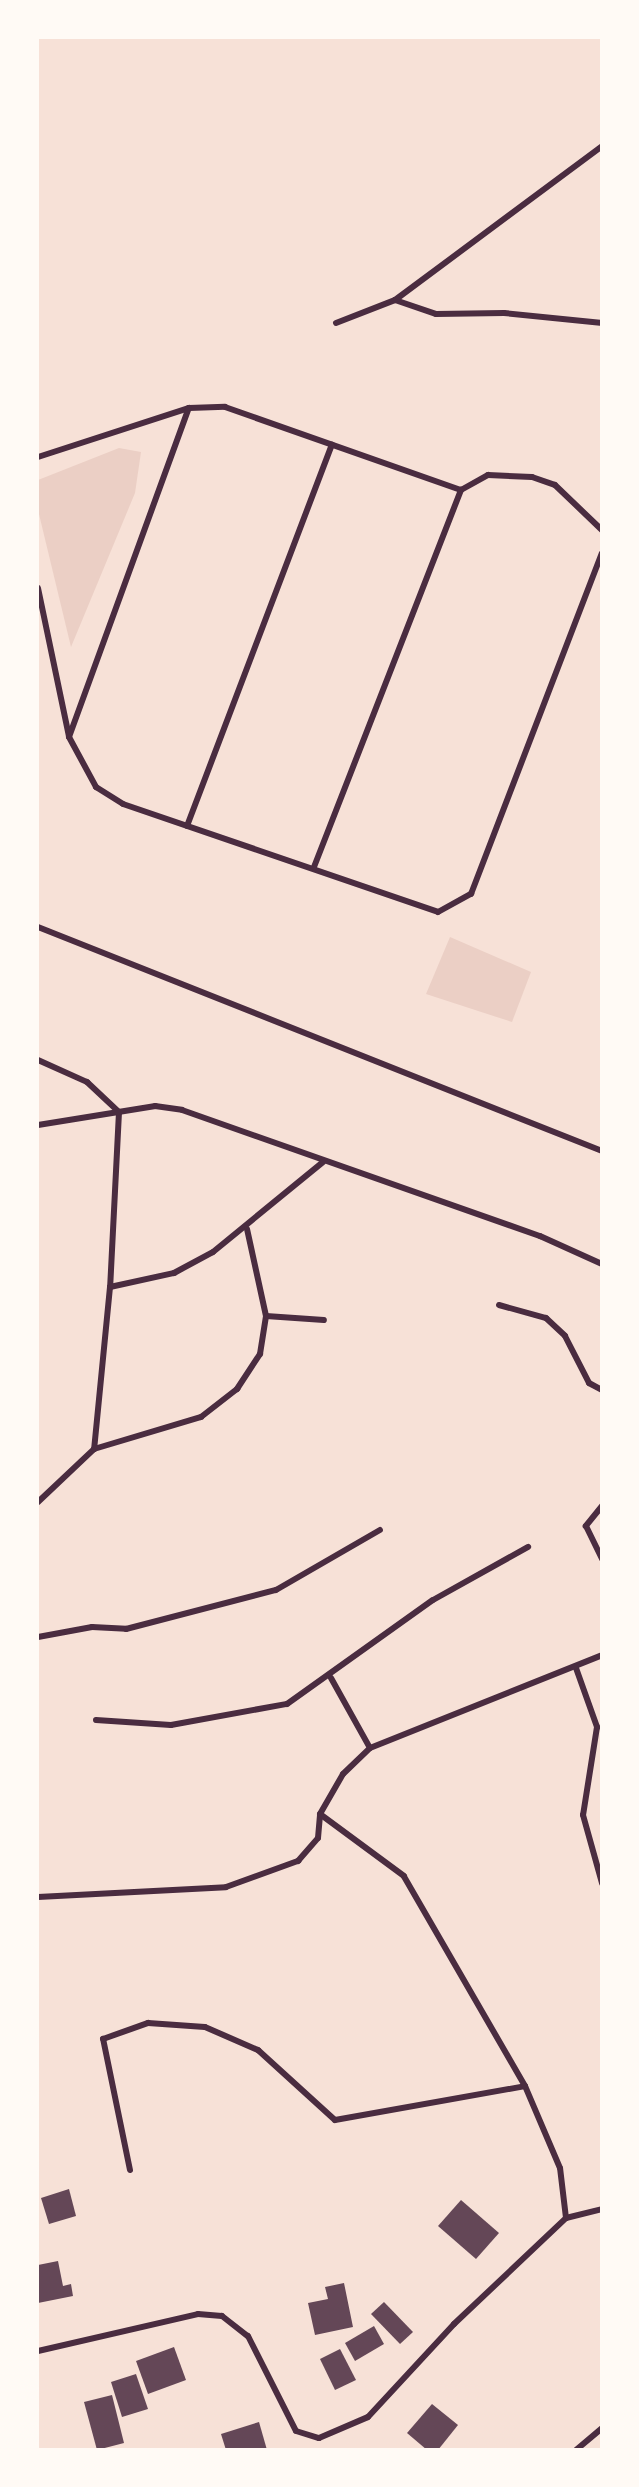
<!DOCTYPE html>
<style>
body{margin:0}
#map{position:relative;width:639px;height:2487px;overflow:hidden;background:#f7e1d7;font-family:"DejaVu Sans",sans-serif}
div>[style]{position:absolute}
.green>*{inset:0;background:#ebcfc5}
.building>*{inset:0;background:#644757}
.minor>*{height:6px;margin:-3px;padding:0 3px;transform-origin:3px;border-radius:3px;background:#4a2c40}
span{translate:-50% -50%;white-space:nowrap;text-align:center;line-height:1.15;-webkit-text-stroke:6px #fffaf5;paint-order:stroke}
.frame{position:absolute;inset:0;border:39px solid #fffaf5;pointer-events:none}
</style>
<div id="map">
<div class="green">
<div style="clip-path:polygon(119px 448px,141px 452px,135px 493px,71px 647px,38px 510px,38px 480px)"></div>
<div style="clip-path:polygon(450px 937px,531px 972px,512px 1022px,426px 994px)"></div>
</div>
<div class="building">
<div style="clip-path:polygon(69px 2189px,76px 2216px,49px 2224px,41px 2198px)"></div>
<div style="clip-path:polygon(461px 2200px,499px 2233px,476px 2259px,438px 2226px)"></div>
<div style="clip-path:polygon(58px 2261px,63px 2286px,71px 2284px,73px 2296px,38px 2303px,38px 2265px)"></div>
<div style="clip-path:polygon(344px 2283px,353px 2327px,315px 2335px,308px 2303px,328px 2299px,325px 2287px)"></div>
<div style="clip-path:polygon(384px 2302px,413px 2332px,400px 2344px,371px 2314px)"></div>
<div style="clip-path:polygon(374px 2326px,384px 2344px,355px 2361px,345px 2343px)"></div>
<div style="clip-path:polygon(174px 2347px,186px 2380px,148px 2394px,136px 2361px)"></div>
<div style="clip-path:polygon(340px 2349px,356px 2380px,335px 2390px,320px 2359px)"></div>
<div style="clip-path:polygon(136px 2374px,148px 2409px,122px 2417px,111px 2382px)"></div>
<div style="clip-path:polygon(112px 2395px,124px 2443px,97px 2450px,84px 2402px)"></div>
<div style="clip-path:polygon(432px 2404px,458px 2425px,438px 2450px,427px 2450px,407px 2433px)"></div>
<div style="clip-path:polygon(259px 2422px,267px 2450px,226px 2450px,221px 2434px)"></div>
</div>
<div class="minor">
<div style="left:395px;top:300px;width:43px;rotate:18.9deg"></div>
<div style="left:436px;top:314px;width:68px;rotate:-0.8deg"></div>
<div style="left:504px;top:313px;width:99px;rotate:5.8deg"></div>
<div style="left:336px;top:323px;width:63px;rotate:-21.3deg"></div>
<div style="left:395px;top:300px;width:258px;rotate:-36.6deg"></div>
<div style="left:38px;top:457px;width:159px;rotate:-18deg"></div>
<div style="left:189px;top:408px;width:36px;rotate:-2deg"></div>
<div style="left:225px;top:407px;width:250px;rotate:19.4deg"></div>
<div style="left:461px;top:490px;width:31px;rotate:-29deg"></div>
<div style="left:488px;top:475px;width:44px;rotate:2.6deg"></div>
<div style="left:532px;top:477px;width:24px;rotate:19deg"></div>
<div style="left:555px;top:485px;width:65px;rotate:43.8deg"></div>
<div style="left:38px;top:588px;width:152px;rotate:78.2deg"></div>
<div style="left:69px;top:737px;width:57px;rotate:61.6deg"></div>
<div style="left:96px;top:787px;width:32px;rotate:32deg"></div>
<div style="left:123px;top:804px;width:333px;rotate:18.9deg"></div>
<div style="left:438px;top:912px;width:38px;rotate:-29deg"></div>
<div style="left:471px;top:894px;width:365px;rotate:-69deg"></div>
<div style="left:69px;top:737px;width:350px;rotate:-70deg"></div>
<div style="left:187px;top:826px;width:408px;rotate:-69.2deg"></div>
<div style="left:314px;top:867px;width:405px;rotate:-68.7deg"></div>
<div style="left:38px;top:927px;width:607px;rotate:21.66deg"></div>
<div style="left:38px;top:1060px;width:54px;rotate:24.2deg"></div>
<div style="left:87px;top:1082px;width:44px;rotate:43.2deg"></div>
<div style="left:119px;top:1112px;width:175px;rotate:92.9deg"></div>
<div style="left:110px;top:1287px;width:163px;rotate:95.6deg"></div>
<div style="left:38px;top:1125px;width:119px;rotate:-9.2deg"></div>
<div style="left:155px;top:1106px;width:27px;rotate:8deg"></div>
<div style="left:182px;top:1110px;width:380px;rotate:19.4deg"></div>
<div style="left:540px;top:1236px;width:68px;rotate:24.3deg"></div>
<div style="left:110px;top:1287px;width:66px;rotate:-12.3deg"></div>
<div style="left:174px;top:1273px;width:44px;rotate:-28.3deg"></div>
<div style="left:213px;top:1252px;width:142px;rotate:-39.3deg"></div>
<div style="left:499px;top:1305px;width:49px;rotate:15.5deg"></div>
<div style="left:546px;top:1318px;width:26px;rotate:43deg"></div>
<div style="left:565px;top:1336px;width:53px;rotate:62.9deg"></div>
<div style="left:589px;top:1383px;width:15px;rotate:28deg"></div>
<div style="left:266px;top:1316px;width:58px;rotate:3.9deg"></div>
<div style="left:38px;top:1502px;width:77px;rotate:-43.4deg"></div>
<div style="left:94px;top:1449px;width:112px;rotate:-16.7deg"></div>
<div style="left:201px;top:1417px;width:46px;rotate:-37.9deg"></div>
<div style="left:237px;top:1389px;width:42px;rotate:-56.7deg"></div>
<div style="left:260px;top:1354px;width:38px;rotate:-81deg"></div>
<div style="left:266px;top:1316px;width:89px;rotate:-102.3deg"></div>
<div style="left:602px;top:1506px;width:26px;rotate:129deg"></div>
<div style="left:586px;top:1526px;width:37px;rotate:64deg"></div>
<div style="left:38px;top:1637px;width:55px;rotate:-10.5deg"></div>
<div style="left:92px;top:1627px;width:34px;rotate:3deg"></div>
<div style="left:126px;top:1629px;width:155px;rotate:-14.6deg"></div>
<div style="left:276px;top:1590px;width:120px;rotate:-30deg"></div>
<div style="left:576px;top:1668px;width:63px;rotate:70.4deg"></div>
<div style="left:597px;top:1727px;width:89px;rotate:99deg"></div>
<div style="left:583px;top:1815px;width:71px;rotate:74.4deg"></div>
<div style="left:331px;top:1678px;width:80px;rotate:60.9deg"></div>
<div style="left:96px;top:1720px;width:75px;rotate:3.8deg"></div>
<div style="left:171px;top:1725px;width:118px;rotate:-10.3deg"></div>
<div style="left:287px;top:1704px;width:179px;rotate:-35.5deg"></div>
<div style="left:433px;top:1600px;width:109px;rotate:-29.2deg"></div>
<div style="left:38px;top:1897px;width:188px;rotate:-3deg"></div>
<div style="left:226px;top:1887px;width:77px;rotate:-19.9deg"></div>
<div style="left:298px;top:1861px;width:30px;rotate:-49deg"></div>
<div style="left:318px;top:1838px;width:24px;rotate:-85deg"></div>
<div style="left:320px;top:1814px;width:46px;rotate:-60.1deg"></div>
<div style="left:343px;top:1774px;width:37px;rotate:-44deg"></div>
<div style="left:370px;top:1748px;width:250px;rotate:-21.8deg"></div>
<div style="left:130px;top:2170px;width:134px;rotate:-101.6deg"></div>
<div style="left:103px;top:2039px;width:48px;rotate:-19.6deg"></div>
<div style="left:148px;top:2023px;width:57px;rotate:4deg"></div>
<div style="left:205px;top:2027px;width:58px;rotate:23.5deg"></div>
<div style="left:258px;top:2050px;width:104px;rotate:42.3deg"></div>
<div style="left:335px;top:2120px;width:193px;rotate:-10.1deg"></div>
<div style="left:566px;top:2218px;width:37px;rotate:-14deg"></div>
<div style="left:38px;top:2351px;width:164px;rotate:-13deg"></div>
<div style="left:198px;top:2314px;width:24px;rotate:5deg"></div>
<div style="left:222px;top:2316px;width:33px;rotate:38deg"></div>
<div style="left:248px;top:2336px;width:106px;rotate:63.2deg"></div>
<div style="left:296px;top:2431px;width:24px;rotate:17deg"></div>
<div style="left:319px;top:2438px;width:53px;rotate:-23.2deg"></div>
<div style="left:368px;top:2417px;width:127px;rotate:-47.2deg"></div>
<div style="left:454px;top:2324px;width:154px;rotate:-43.4deg"></div>
<div style="left:566px;top:2218px;width:50px;rotate:-96.8deg"></div>
<div style="left:560px;top:2168px;width:89px;rotate:-113.1deg"></div>
<div style="left:525px;top:2086px;width:242px;rotate:-120deg"></div>
<div style="left:404px;top:1876px;width:104px;rotate:-143.6deg"></div>
<div style="left:576px;top:2450px;width:34px;rotate:-40deg"></div>
</div>
<div class="frame"></div>
</div>
